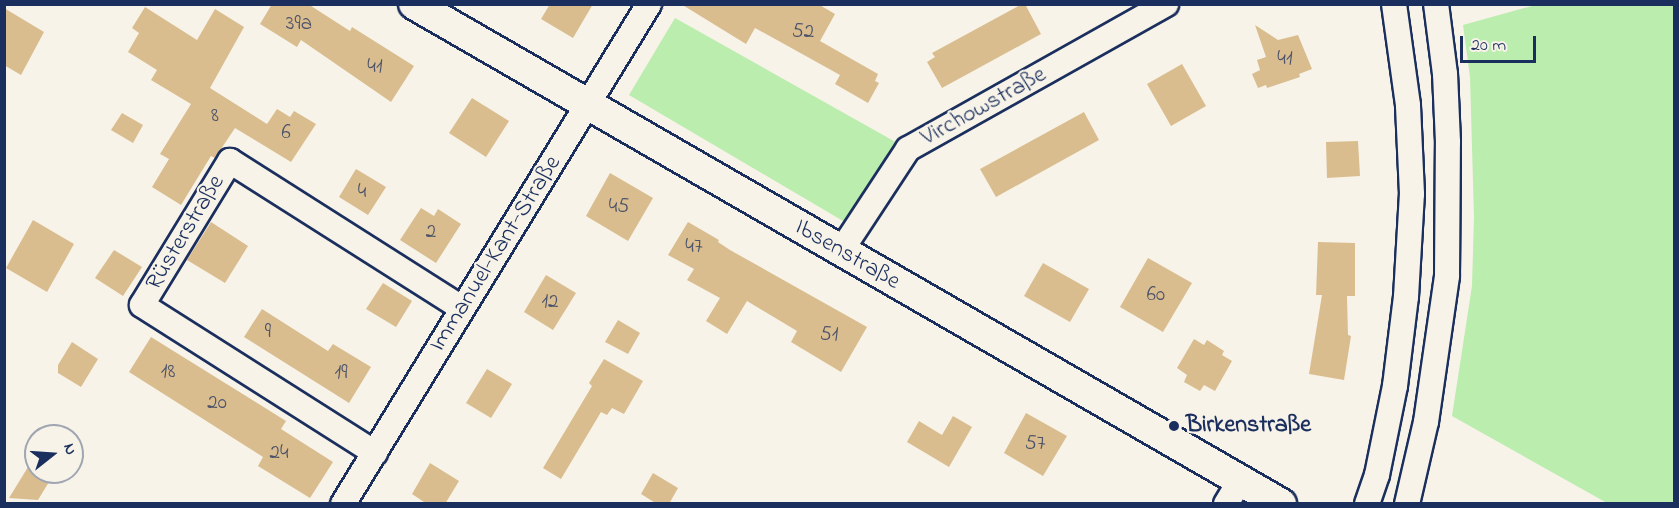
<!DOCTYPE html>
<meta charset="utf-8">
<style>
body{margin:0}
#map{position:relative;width:1679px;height:508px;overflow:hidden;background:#f7f3e8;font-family:"Indie Flower",sans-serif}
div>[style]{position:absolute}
.green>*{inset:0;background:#baedae}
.building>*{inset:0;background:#dabd8e}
.roads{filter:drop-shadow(2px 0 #1b2f5e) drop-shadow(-2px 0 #1b2f5e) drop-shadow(0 2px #1b2f5e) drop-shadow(0 -2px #1b2f5e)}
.minor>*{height:24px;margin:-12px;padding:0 12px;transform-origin:12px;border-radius:12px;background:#f7f3e8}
.tertiary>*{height:30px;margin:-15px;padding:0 15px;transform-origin:15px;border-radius:15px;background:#f7f3e8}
.dots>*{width:16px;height:16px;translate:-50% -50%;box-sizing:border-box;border:3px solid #f7f3e8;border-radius:50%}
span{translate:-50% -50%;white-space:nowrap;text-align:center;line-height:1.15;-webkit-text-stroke:4.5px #f7f3e8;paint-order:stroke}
.number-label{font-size:21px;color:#4b526a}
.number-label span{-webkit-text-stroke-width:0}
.street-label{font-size:24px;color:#1b2f5e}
.poi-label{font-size:24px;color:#1b2f5e;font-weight:700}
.left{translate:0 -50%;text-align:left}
.frame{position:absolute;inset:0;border:6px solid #1b2f5e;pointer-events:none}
.north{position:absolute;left:24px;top:424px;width:60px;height:60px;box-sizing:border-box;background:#f7f3e8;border:2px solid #9fa5b1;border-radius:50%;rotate:73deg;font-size:16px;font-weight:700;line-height:24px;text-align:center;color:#1b2f5e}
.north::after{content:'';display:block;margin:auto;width:21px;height:27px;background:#1b2f5e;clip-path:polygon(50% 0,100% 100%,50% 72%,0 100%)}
.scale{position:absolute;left:1460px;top:36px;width:76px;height:27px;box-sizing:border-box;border:3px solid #1b2f5e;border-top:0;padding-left:8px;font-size:18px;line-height:21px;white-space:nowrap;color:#1b2f5e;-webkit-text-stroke:4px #f7f3e8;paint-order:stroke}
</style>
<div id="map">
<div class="green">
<div style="clip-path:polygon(1539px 4px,1674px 5px,1674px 503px,1607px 503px,1452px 416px,1472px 286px,1474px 217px,1470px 77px,1463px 25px)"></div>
<div style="clip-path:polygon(675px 18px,908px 149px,855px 228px,629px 95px)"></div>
</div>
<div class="building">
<div style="clip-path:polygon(272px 4px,308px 4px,350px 31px,352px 27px,414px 66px,391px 102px,301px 40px,297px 47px,260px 24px)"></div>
<div style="clip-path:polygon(550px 4px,593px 4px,573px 38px,541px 19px)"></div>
<div style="clip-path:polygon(681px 4px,818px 4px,835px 14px,820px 41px,878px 74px,875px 81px,879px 83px,868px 103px,835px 84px,840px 75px,755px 28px,746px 44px)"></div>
<div style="clip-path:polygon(1022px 4px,1025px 4px,1041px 34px,942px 88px,927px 62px,935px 57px,932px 53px)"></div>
<div style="clip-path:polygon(145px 7px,197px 40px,215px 9px,244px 27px,210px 88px,267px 124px,277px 109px,290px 117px,294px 111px,316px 124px,291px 162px,235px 128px,215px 158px,211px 156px,181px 205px,152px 187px,169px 159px,160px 154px,191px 104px,151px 80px,157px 70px,128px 52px,139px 33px,132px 28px)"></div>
<div style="clip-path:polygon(4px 8px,44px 32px,21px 75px,4px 65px)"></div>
<div style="clip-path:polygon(1255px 25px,1278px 40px,1298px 35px,1312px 69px,1299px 74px,1300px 77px,1267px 88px,1266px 85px,1258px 88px,1252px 74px,1260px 70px,1257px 60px,1266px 57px)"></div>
<div style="clip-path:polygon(1182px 64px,1206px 106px,1171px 126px,1147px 84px)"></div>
<div style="clip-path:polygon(472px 98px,509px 121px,486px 157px,449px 133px)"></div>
<div style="clip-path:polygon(1084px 112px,1099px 140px,996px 197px,980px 169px)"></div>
<div style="clip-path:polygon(122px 113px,143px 125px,133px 143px,111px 130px)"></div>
<div style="clip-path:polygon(1358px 141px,1360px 176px,1327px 178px,1326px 142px)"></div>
<div style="clip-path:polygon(356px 169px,386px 187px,368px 215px,339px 197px)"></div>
<div style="clip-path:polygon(610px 173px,653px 198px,628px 241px,586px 216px)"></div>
<div style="clip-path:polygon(421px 208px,434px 216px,438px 209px,461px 224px,436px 263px,400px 240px)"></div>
<div style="clip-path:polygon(33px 220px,74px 244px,47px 292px,6px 268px)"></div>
<div style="clip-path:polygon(211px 222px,248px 246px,225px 283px,187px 260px)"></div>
<div style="clip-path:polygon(688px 222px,719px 240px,718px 242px,730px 250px,867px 327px,841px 372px,791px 342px,797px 331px,747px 301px,727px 334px,706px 321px,720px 298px,687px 280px,694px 269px,668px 255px)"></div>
<div style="clip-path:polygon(1318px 242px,1355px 243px,1355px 296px,1347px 296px,1348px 335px,1351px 336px,1344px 380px,1309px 374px,1322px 295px,1316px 295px)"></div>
<div style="clip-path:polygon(114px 250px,142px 267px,123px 296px,95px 278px)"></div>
<div style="clip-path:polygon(1148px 258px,1192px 283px,1163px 332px,1120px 307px)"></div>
<div style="clip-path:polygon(1043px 263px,1089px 289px,1070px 322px,1024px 296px)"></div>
<div style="clip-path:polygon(546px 275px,576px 293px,553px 330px,524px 312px)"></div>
<div style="clip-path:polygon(383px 283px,412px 301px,396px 327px,366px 309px)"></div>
<div style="clip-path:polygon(262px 309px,328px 351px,333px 344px,371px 367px,349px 403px,244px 337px)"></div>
<div style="clip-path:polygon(618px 320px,640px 333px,628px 354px,605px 342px)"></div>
<div style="clip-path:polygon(151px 337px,286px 421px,281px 429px,333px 462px,310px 498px,258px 466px,263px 457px,129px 372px)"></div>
<div style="clip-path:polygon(1194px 339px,1204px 345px,1207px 340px,1224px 351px,1222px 355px,1232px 361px,1215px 391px,1204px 385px,1200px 391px,1184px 382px,1187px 375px,1177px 368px)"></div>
<div style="clip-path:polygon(72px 342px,98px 359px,81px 387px,58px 373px,58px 365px)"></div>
<div style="clip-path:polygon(604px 359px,643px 381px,624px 414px,612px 408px,607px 415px,601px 412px,561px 479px,543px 468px,592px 386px,589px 383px)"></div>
<div style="clip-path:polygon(487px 369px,512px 384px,491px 418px,466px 403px)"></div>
<div style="clip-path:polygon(1026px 413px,1067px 436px,1043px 476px,1004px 453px)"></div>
<div style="clip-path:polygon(953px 416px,972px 427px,949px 467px,907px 442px,919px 421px,942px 435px)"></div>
<div style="clip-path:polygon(36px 454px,36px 472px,55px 472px,38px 500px,9px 498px)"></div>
<div style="clip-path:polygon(430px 463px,459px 481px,445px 504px,427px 504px,412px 494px)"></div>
<div style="clip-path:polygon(653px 473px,678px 488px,669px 504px,657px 504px,641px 494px)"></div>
</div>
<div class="roads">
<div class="minor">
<div style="left:841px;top:251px;width:122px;rotate:-56.7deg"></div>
<div style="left:908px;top:149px;width:296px;rotate:-29.3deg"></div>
<div style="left:375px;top:453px;width:276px;rotate:-147.6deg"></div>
<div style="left:142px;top:305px;width:169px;rotate:-58.6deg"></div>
<div style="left:230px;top:161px;width:275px;rotate:32.4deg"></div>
<div style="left:343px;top:504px;width:586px;rotate:-58.53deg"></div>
<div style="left:1226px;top:504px;width:27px;rotate:-59deg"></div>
<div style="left:1367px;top:504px;width:31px;rotate:-71deg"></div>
<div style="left:1377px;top:475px;width:91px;rotate:-78.6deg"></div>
<div style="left:1395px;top:386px;width:90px;rotate:-83deg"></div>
<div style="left:1406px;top:297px;width:103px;rotate:-86.7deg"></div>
<div style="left:1412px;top:194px;width:89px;rotate:-92.6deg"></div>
<div style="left:1408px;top:105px;width:102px;rotate:-97.9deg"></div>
<div style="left:1407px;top:504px;width:84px;rotate:-77deg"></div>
<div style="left:1426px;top:422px;width:148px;rotate:-81.8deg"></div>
<div style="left:1447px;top:276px;width:134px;rotate:-89.6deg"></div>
<div style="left:1448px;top:142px;width:68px;rotate:-92.5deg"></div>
<div style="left:1445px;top:74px;width:71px;rotate:-97.3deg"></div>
</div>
<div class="tertiary">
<div style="left:414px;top:4px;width:1001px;rotate:29.97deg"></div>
</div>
</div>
<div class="dots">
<div style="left:1174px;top:426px;background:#1b2f5e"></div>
</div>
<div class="number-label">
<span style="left:299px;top:24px">39a</span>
<span style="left:803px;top:32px">52</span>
<span style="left:1285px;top:59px">41</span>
<span style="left:375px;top:67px">41</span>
<span style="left:215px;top:116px">8</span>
<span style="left:286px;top:133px">6</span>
<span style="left:362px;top:192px">4</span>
<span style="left:619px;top:207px">45</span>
<span style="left:431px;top:232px">2</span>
<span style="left:694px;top:247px">47</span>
<span style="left:1156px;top:295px">60</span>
<span style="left:550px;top:302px">12</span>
<span style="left:268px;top:332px">9</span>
<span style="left:829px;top:335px">51</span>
<span style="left:168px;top:372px">18</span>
<span style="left:341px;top:373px">19</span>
<span style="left:217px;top:403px">20</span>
<span style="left:1035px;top:444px">57</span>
<span style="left:279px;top:453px">24</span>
</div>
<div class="street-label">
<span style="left:984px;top:107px;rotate:-29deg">Virchowstraße</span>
<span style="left:186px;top:233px;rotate:-59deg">Rüsterstraße</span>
<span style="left:496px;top:254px;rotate:-58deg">Immanuel-Kant-Straße</span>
<span style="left:847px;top:255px;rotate:30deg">Ibsenstraße</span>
</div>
<div class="poi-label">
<span class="left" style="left:1186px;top:426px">Birkenstraße</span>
</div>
<div class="frame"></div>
<div class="north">N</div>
<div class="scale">20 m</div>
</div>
